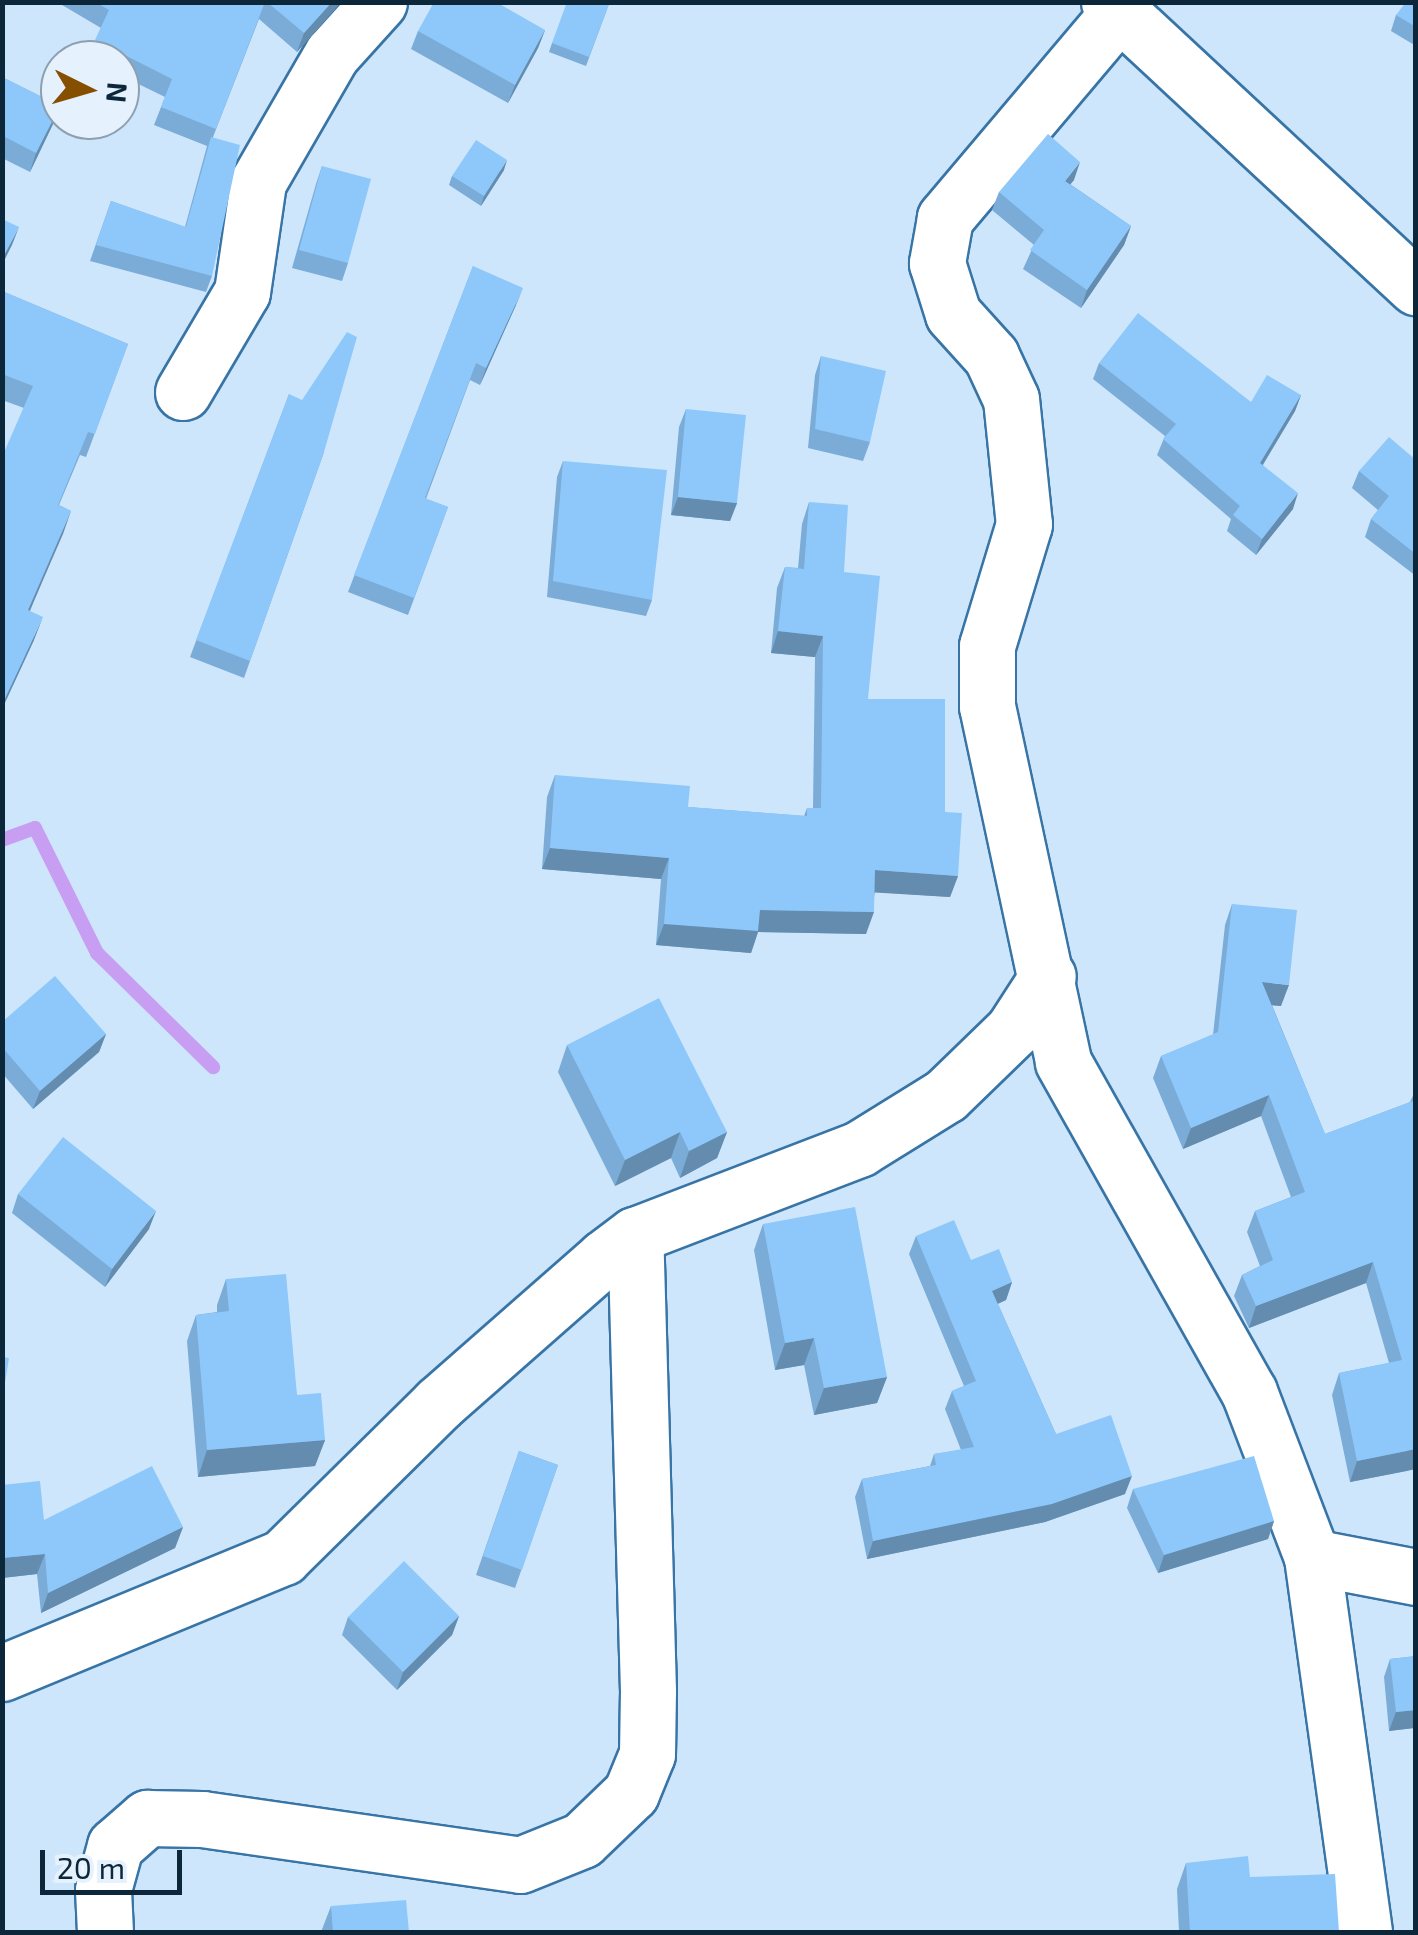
<!DOCTYPE html>
<style>
body{margin:0}
#map{position:relative;width:1418px;height:1935px;overflow:hidden;background:#cde6fc;font-family:"Exo 2",sans-serif}
div>[style]{position:absolute}
.stream>*{height:14px;margin:-7px;padding:0 7px;transform-origin:7px;border-radius:7px;background:#c79ef2}
.roads{filter:drop-shadow(2px 0 #3875a6) drop-shadow(-2px 0 #3875a6) drop-shadow(0 2px #3875a6) drop-shadow(0 -2px #3875a6)}
.minor>*{height:55px;margin:-27.5px;padding:0 27.5px;transform-origin:27.5px;border-radius:27.5px;background:#fff}
.major>*{height:55px;margin:-27.5px;padding:0 27.5px;transform-origin:27.5px;border-radius:27.5px;background:#fff}
.wall>*{inset:0;background:#7aacd7}
.shaded-wall>*{inset:0;background:#638caf}
.building>*{inset:0;background:#8ec8fa}
span{translate:-50% -50%;white-space:nowrap;text-align:center;line-height:1.15;-webkit-text-stroke:10px #e5f1fd;paint-order:stroke}
.frame{position:absolute;inset:0;border:5px solid #0c263a;pointer-events:none}
.north{position:absolute;left:40px;top:40px;width:100px;height:100px;box-sizing:border-box;background:#e5f1fd;border:2px solid #8ea0af;border-radius:50%;rotate:95deg;font-size:28px;font-weight:700;line-height:40px;text-align:center;color:#0c263a}
.north::after{content:'';display:block;margin:auto;width:35px;height:45px;background:#864f00;clip-path:polygon(50% 0,100% 100%,50% 72%,0 100%)}
.scale{position:absolute;left:40px;top:1850px;width:142px;height:45px;box-sizing:border-box;border:5px solid #0c263a;border-top:0;padding-left:12px;font-size:30px;line-height:35px;white-space:nowrap;color:#0c263a;-webkit-text-stroke:8px #e5f1fd;paint-order:stroke}
</style>
<div id="map">
<div class="stream">
<div style="left:2px;top:840px;width:35px;rotate:-20deg"></div>
<div style="left:35px;top:828px;width:140px;rotate:63.6deg"></div>
<div style="left:97px;top:953px;width:163px;rotate:44.5deg"></div>
</div>
<div class="roads">
<div class="minor">
<div style="left:1119px;top:12px;width:270px;rotate:130.2deg"></div>
<div style="left:945px;top:218px;width:46px;rotate:100.1deg"></div>
<div style="left:937px;top:263px;width:53px;rotate:72.6deg"></div>
<div style="left:953px;top:314px;width:57px;rotate:47.9deg"></div>
<div style="left:991px;top:356px;width:47px;rotate:65.1deg"></div>
<div style="left:1011px;top:399px;width:126px;rotate:84.1deg"></div>
<div style="left:1024px;top:524px;width:127px;rotate:106.9deg"></div>
<div style="left:987px;top:646px;width:60px;rotate:90deg"></div>
<div style="left:987px;top:706px;width:364px;rotate:77.9deg"></div>
<div style="left:1063px;top:1062px;width:379px;rotate:60.6deg"></div>
<div style="left:1249px;top:1392px;width:177px;rotate:69.1deg"></div>
<div style="left:1312px;top:1557px;width:379px;rotate:82.1deg"></div>
<div style="left:183px;top:392px;width:116px;rotate:-59.5deg"></div>
<div style="left:242px;top:292px;width:111px;rotate:-81.7deg"></div>
<div style="left:258px;top:182px;width:148px;rotate:-60deg"></div>
<div style="left:332px;top:54px;width:70px;rotate:-47.9deg"></div>
<div style="left:1312px;top:1557px;width:106px;rotate:10.9deg"></div>
<div style="left:2px;top:1673px;width:304px;rotate:-22.4deg"></div>
<div style="left:283px;top:1557px;width:218px;rotate:-44.6deg"></div>
<div style="left:438px;top:1404px;width:221px;rotate:-41.3deg"></div>
<div style="left:604px;top:1258px;width:39px;rotate:-37deg"></div>
<div style="left:635px;top:1235px;width:240px;rotate:-21deg"></div>
<div style="left:859px;top:1149px;width:102px;rotate:-31.8deg"></div>
<div style="left:946px;top:1095px;width:93px;rotate:-44.1deg"></div>
<div style="left:1013px;top:1030px;width:64px;rotate:-57.1deg"></div>
<div style="left:105px;top:1932px;width:42px;rotate:-92.7deg"></div>
<div style="left:103px;top:1890px;width:46px;rotate:-74.7deg"></div>
<div style="left:115px;top:1846px;width:43px;rotate:-41.2deg"></div>
<div style="left:147px;top:1818px;width:55px;rotate:1deg"></div>
<div style="left:202px;top:1819px;width:321px;rotate:8.2deg"></div>
<div style="left:520px;top:1865px;width:67px;rotate:-22deg"></div>
<div style="left:582px;top:1840px;width:68px;rotate:-43.8deg"></div>
<div style="left:631px;top:1793px;width:42px;rotate:-67.7deg"></div>
<div style="left:647px;top:1754px;width:63px;rotate:-89.1deg"></div>
<div style="left:648px;top:1691px;width:456px;rotate:-91.6deg"></div>
</div>
<div class="major">
<div style="left:1109px;top:2px;width:419px;rotate:42.9deg"></div>
</div>
</div>
<div class="wall">
<div style="clip-path:polygon(57px 2px,341px 2px,297px 52px,259px 19px,213px 137px,212px 276px,206px 292px,90px 261px,111px 201px,185px 227px,207px 146px,154px 125px,165px 97px,120px 75px,120px 60px,88px 59px,101px 28px)"></div>
<div style="clip-path:polygon(1416px 2px,1416px 46px,1391px 31px,1396px 15px)"></div>
<div style="clip-path:polygon(609px 4px,586px 66px,549px 52px,552px 43px)"></div>
<div style="clip-path:polygon(545px 30px,538px 48px,508px 103px,411px 49px,418px 31px)"></div>
<div style="clip-path:polygon(2px 77px,60px 106px,53px 124px,30px 172px,2px 158px)"></div>
<div style="clip-path:polygon(322px 166px,348px 263px,342px 281px,292px 268px,316px 184px)"></div>
<div style="clip-path:polygon(504px 170px,481px 206px,449px 185px,452px 176px)"></div>
<div style="clip-path:polygon(1074px 180px,1070px 184px,1131px 226px,1124px 245px,1081px 308px,1023px 269px,1034px 245px,992px 210px,999px 192px)"></div>
<div style="clip-path:polygon(473px 266px,516px 305px,480px 385px,470px 380px,426px 499px,448px 507px,408px 615px,348px 592px)"></div>
<div style="clip-path:polygon(2px 291px,128px 344px,86px 457px,80px 455px,59px 505px,71px 511px,30px 611px,34px 640px,2px 709px,24px 408px,2px 400px)"></div>
<div style="clip-path:polygon(821px 356px,870px 442px,863px 461px,808px 448px,815px 375px)"></div>
<div style="clip-path:polygon(1099px 363px,1251px 402px,1301px 395px,1295px 411px,1263px 465px,1293px 509px,1256px 555px,1227px 531px,1231px 519px,1157px 455px,1165px 436px,1093px 379px)"></div>
<div style="clip-path:polygon(289px 394px,324px 452px,244px 678px,190px 657px)"></div>
<div style="clip-path:polygon(686px 409px,737px 503px,730px 521px,671px 515px,679px 427px)"></div>
<div style="clip-path:polygon(1416px 460px,1416px 576px,1365px 537px,1371px 519px,1378px 510px,1352px 488px,1359px 471px)"></div>
<div style="clip-path:polygon(563px 461px,652px 600px,646px 616px,547px 597px,557px 477px)"></div>
<div style="clip-path:polygon(809px 502px,844px 572px,868px 699px,945px 812px,958px 876px,950px 897px,875px 892px,866px 934px,758px 932px,751px 953px,656px 945px,661px 879px,542px 869px,547px 797px,555px 775px,688px 807px,804px 816px,807px 808px,813px 808px,815px 657px,771px 653px,777px 588px,785px 567px,798px 568px,802px 524px)"></div>
<div style="clip-path:polygon(1232px 904px,1281px 1006px,1272px 1005px,1325px 1134px,1410px 1102px,1416px 1089px,1416px 1469px,1350px 1482px,1332px 1395px,1339px 1373px,1389px 1363px,1366px 1283px,1249px 1328px,1234px 1296px,1242px 1275px,1260px 1266px,1247px 1232px,1255px 1211px,1291px 1197px,1261px 1116px,1183px 1149px,1153px 1078px,1161px 1056px,1213px 1035px,1225px 925px)"></div>
<div style="clip-path:polygon(2px 1022px,106px 1034px,99px 1052px,33px 1109px,2px 1073px)"></div>
<div style="clip-path:polygon(567px 1045px,727px 1132px,717px 1158px,680px 1178px,671px 1158px,615px 1186px,558px 1072px)"></div>
<div style="clip-path:polygon(18px 1194px,149px 1229px,105px 1287px,12px 1213px)"></div>
<div style="clip-path:polygon(763px 1224px,887px 1377px,877px 1403px,814px 1415px,804px 1365px,775px 1370px,754px 1250px)"></div>
<div style="clip-path:polygon(916px 1236px,971px 1260px,1012px 1282px,1006px 1300px,998px 1304px,1056px 1434px,1125px 1494px,1045px 1522px,867px 1559px,855px 1497px,862px 1479px,930px 1466px,934px 1454px,961px 1450px,945px 1409px,952px 1391px,964px 1386px,909px 1254px)"></div>
<div style="clip-path:polygon(226px 1279px,325px 1440px,315px 1466px,198px 1477px,187px 1341px,196px 1315px,217px 1312px,217px 1305px)"></div>
<div style="clip-path:polygon(519px 1451px,558px 1465px,515px 1588px,476px 1575px)"></div>
<div style="clip-path:polygon(2px 1485px,44px 1520px,183px 1527px,175px 1548px,41px 1613px,37px 1574px,2px 1578px)"></div>
<div style="clip-path:polygon(1133px 1489px,1274px 1521px,1268px 1539px,1158px 1573px,1127px 1508px)"></div>
<div style="clip-path:polygon(459px 1616px,452px 1635px,397px 1690px,342px 1635px,348px 1617px)"></div>
<div style="clip-path:polygon(1416px 1656px,1416px 1747px,1414px 1728px,1389px 1731px,1384px 1677px,1390px 1659px)"></div>
<div style="clip-path:polygon(1186px 1863px,1250px 1877px,1339px 1932px,1179px 1932px,1177px 1889px)"></div>
<div style="clip-path:polygon(331px 1906px,409px 1932px,321px 1932px)"></div>
</div>
<div class="shaded-wall">
<div style="clip-path:polygon(332px 2px,341px 2px,297px 52px,304px 33px)"></div>
<div style="clip-path:polygon(545px 30px,538px 48px,508px 103px,515px 85px)"></div>
<div style="clip-path:polygon(60px 106px,53px 124px,30px 172px,36px 153px)"></div>
<div style="clip-path:polygon(507px 160px,504px 170px,481px 206px,484px 196px)"></div>
<div style="clip-path:polygon(1080px 162px,1074px 180px,1058px 199px,1065px 181px)"></div>
<div style="clip-path:polygon(1131px 226px,1124px 245px,1081px 308px,1087px 290px)"></div>
<div style="clip-path:polygon(19px 227px,12px 245px,2px 265px,2px 259px)"></div>
<div style="clip-path:polygon(523px 288px,516px 305px,480px 385px,486px 368px)"></div>
<div style="clip-path:polygon(1301px 395px,1295px 411px,1254px 479px,1260px 463px)"></div>
<div style="clip-path:polygon(1298px 493px,1293px 509px,1256px 555px,1262px 539px)"></div>
<div style="clip-path:polygon(678px 497px,737px 503px,730px 521px,671px 515px)"></div>
<div style="clip-path:polygon(71px 511px,63px 534px,20px 633px,28px 610px)"></div>
<div style="clip-path:polygon(43px 617px,34px 640px,2px 709px,2px 705px)"></div>
<div style="clip-path:polygon(778px 631px,823px 636px,815px 657px,771px 653px)"></div>
<div style="clip-path:polygon(550px 848px,669px 858px,661px 879px,542px 869px)"></div>
<div style="clip-path:polygon(875px 870px,958px 876px,950px 897px,867px 892px)"></div>
<div style="clip-path:polygon(760px 910px,874px 912px,866px 934px,758px 932px,751px 953px,656px 945px,664px 924px)"></div>
<div style="clip-path:polygon(1262px 982px,1289px 985px,1281px 1006px,1255px 1004px)"></div>
<div style="clip-path:polygon(106px 1034px,99px 1052px,33px 1109px,40px 1091px)"></div>
<div style="clip-path:polygon(1269px 1095px,1261px 1116px,1183px 1149px,1191px 1128px)"></div>
<div style="clip-path:polygon(680px 1132px,671px 1158px,615px 1186px,625px 1160px)"></div>
<div style="clip-path:polygon(727px 1132px,717px 1158px,680px 1178px,689px 1151px)"></div>
<div style="clip-path:polygon(156px 1211px,149px 1229px,105px 1287px,112px 1269px)"></div>
<div style="clip-path:polygon(1373px 1262px,1366px 1283px,1249px 1328px,1256px 1306px)"></div>
<div style="clip-path:polygon(1012px 1282px,1006px 1300px,985px 1309px,992px 1291px)"></div>
<div style="clip-path:polygon(814px 1338px,804px 1365px,775px 1370px,785px 1343px)"></div>
<div style="clip-path:polygon(887px 1377px,877px 1403px,814px 1415px,824px 1388px)"></div>
<div style="clip-path:polygon(325px 1440px,315px 1466px,198px 1477px,207px 1450px)"></div>
<div style="clip-path:polygon(1416px 1449px,1416px 1469px,1350px 1482px,1357px 1461px)"></div>
<div style="clip-path:polygon(1132px 1476px,1125px 1494px,1045px 1522px,867px 1559px,873px 1541px)"></div>
<div style="clip-path:polygon(1274px 1521px,1268px 1539px,1158px 1573px,1164px 1555px)"></div>
<div style="clip-path:polygon(183px 1527px,175px 1548px,41px 1613px,48px 1593px)"></div>
<div style="clip-path:polygon(45px 1554px,37px 1574px,2px 1578px,2px 1558px)"></div>
<div style="clip-path:polygon(459px 1616px,452px 1635px,397px 1690px,403px 1672px)"></div>
<div style="clip-path:polygon(1416px 1710px,1414px 1728px,1389px 1731px,1396px 1712px)"></div>
</div>
<div class="building">
<div style="clip-path:polygon(95px 2px,265px 2px,216px 129px,161px 107px,172px 79px,95px 40px,109px 10px)"></div>
<div style="clip-path:polygon(267px 2px,332px 2px,304px 33px)"></div>
<div style="clip-path:polygon(434px 2px,496px 2px,545px 30px,515px 85px,418px 31px)"></div>
<div style="clip-path:polygon(567px 2px,609px 4px,589px 57px,552px 43px)"></div>
<div style="clip-path:polygon(1406px 2px,1416px 2px,1416px 27px,1396px 15px)"></div>
<div style="clip-path:polygon(2px 77px,60px 106px,36px 153px,3px 136px,2px 138px)"></div>
<div style="clip-path:polygon(1048px 134px,1080px 162px,1065px 181px,1131px 226px,1087px 290px,1030px 250px,1044px 230px,999px 192px)"></div>
<div style="clip-path:polygon(211px 137px,240px 145px,212px 276px,96px 245px,111px 201px,186px 227px)"></div>
<div style="clip-path:polygon(476px 140px,507px 160px,484px 196px,452px 176px)"></div>
<div style="clip-path:polygon(322px 166px,371px 179px,348px 263px,299px 250px)"></div>
<div style="clip-path:polygon(2px 219px,19px 227px,2px 259px)"></div>
<div style="clip-path:polygon(473px 266px,523px 288px,486px 368px,476px 363px,425px 498px,448px 507px,414px 598px,354px 575px)"></div>
<div style="clip-path:polygon(2px 291px,128px 344px,95px 434px,88px 432px,58px 505px,71px 511px,28px 610px,43px 617px,2px 705px,2px 457px,33px 386px,2px 374px)"></div>
<div style="clip-path:polygon(1138px 313px,1251px 402px,1267px 375px,1301px 395px,1260px 463px,1298px 493px,1262px 539px,1233px 515px,1240px 506px,1163px 439px,1176px 424px,1099px 363px)"></div>
<div style="clip-path:polygon(347px 332px,357px 337px,324px 452px,250px 661px,196px 640px,289px 394px,302px 400px)"></div>
<div style="clip-path:polygon(821px 356px,886px 371px,870px 442px,815px 429px)"></div>
<div style="clip-path:polygon(686px 409px,746px 415px,737px 503px,678px 497px)"></div>
<div style="clip-path:polygon(1389px 437px,1416px 460px,1416px 554px,1371px 519px,1389px 496px,1359px 471px)"></div>
<div style="clip-path:polygon(563px 461px,667px 470px,652px 600px,553px 581px)"></div>
<div style="clip-path:polygon(809px 502px,848px 505px,844px 572px,880px 576px,868px 699px,945px 699px,945px 812px,962px 813px,958px 876px,875px 870px,874px 912px,760px 910px,758px 931px,664px 924px,669px 858px,550px 848px,555px 775px,690px 786px,688px 807px,807px 816px,807px 808px,821px 808px,823px 636px,778px 631px,785px 567px,804px 569px)"></div>
<div style="clip-path:polygon(1232px 904px,1297px 910px,1289px 985px,1262px 982px,1325px 1134px,1416px 1100px,1416px 1449px,1357px 1461px,1339px 1373px,1402px 1360px,1373px 1262px,1256px 1306px,1242px 1275px,1273px 1260px,1255px 1211px,1305px 1192px,1269px 1095px,1191px 1128px,1161px 1056px,1218px 1032px)"></div>
<div style="clip-path:polygon(55px 976px,106px 1034px,40px 1091px,2px 1047px,2px 1022px)"></div>
<div style="clip-path:polygon(659px 998px,727px 1132px,689px 1151px,680px 1132px,625px 1160px,567px 1045px)"></div>
<div style="clip-path:polygon(63px 1137px,156px 1211px,112px 1269px,18px 1194px)"></div>
<div style="clip-path:polygon(855px 1207px,887px 1377px,824px 1388px,814px 1338px,785px 1343px,763px 1224px)"></div>
<div style="clip-path:polygon(954px 1220px,971px 1260px,999px 1249px,1012px 1282px,992px 1291px,1056px 1434px,1111px 1415px,1132px 1476px,1052px 1504px,873px 1541px,862px 1479px,936px 1465px,934px 1454px,974px 1447px,952px 1391px,976px 1381px,916px 1236px)"></div>
<div style="clip-path:polygon(286px 1274px,297px 1395px,321px 1393px,325px 1440px,207px 1450px,196px 1315px,229px 1311px,226px 1279px)"></div>
<div style="clip-path:polygon(2px 1357px,9px 1358px,2px 1401px)"></div>
<div style="clip-path:polygon(519px 1451px,558px 1465px,522px 1570px,483px 1556px)"></div>
<div style="clip-path:polygon(1254px 1456px,1274px 1521px,1164px 1555px,1133px 1489px)"></div>
<div style="clip-path:polygon(152px 1466px,183px 1527px,48px 1593px,45px 1554px,2px 1558px,2px 1485px,40px 1481px,44px 1520px)"></div>
<div style="clip-path:polygon(404px 1561px,459px 1616px,403px 1672px,348px 1617px)"></div>
<div style="clip-path:polygon(1416px 1656px,1416px 1710px,1396px 1712px,1390px 1659px)"></div>
<div style="clip-path:polygon(1248px 1856px,1250px 1877px,1335px 1874px,1339px 1932px,1190px 1932px,1186px 1863px)"></div>
<div style="clip-path:polygon(406px 1900px,409px 1932px,333px 1932px,331px 1906px)"></div>
</div>
<div class="frame"></div>
<div class="north">N</div>
<div class="scale">20 m</div>
</div>
